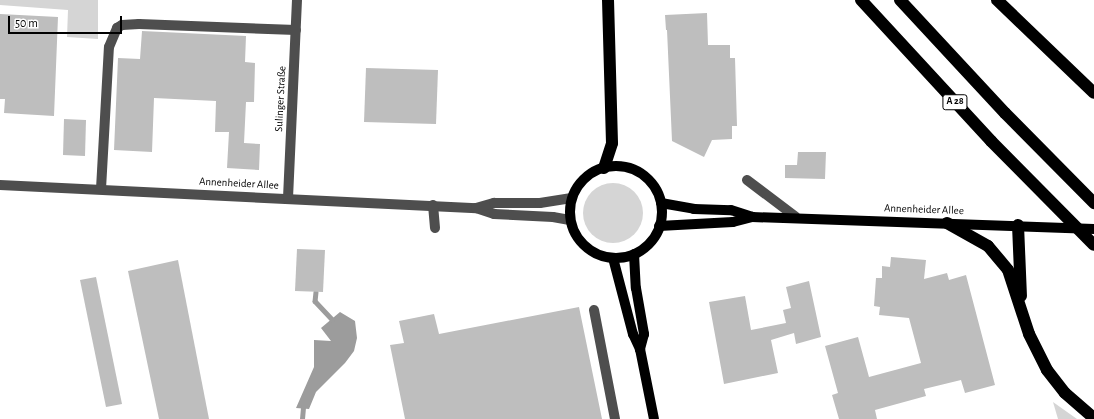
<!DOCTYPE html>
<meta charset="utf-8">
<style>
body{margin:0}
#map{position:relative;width:1094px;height:419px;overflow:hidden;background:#fff;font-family:"Alegreya Sans",sans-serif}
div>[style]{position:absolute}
.green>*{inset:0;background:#d5d5d5}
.round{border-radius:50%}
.water>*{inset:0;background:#9c9c9c}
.stream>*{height:4.5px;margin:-2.25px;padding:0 2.25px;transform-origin:2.25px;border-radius:2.25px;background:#9c9c9c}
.building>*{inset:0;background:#bebebe}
.minor>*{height:10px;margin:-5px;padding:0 5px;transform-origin:5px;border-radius:5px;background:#4e4e4e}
.major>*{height:10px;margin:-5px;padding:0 5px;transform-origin:5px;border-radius:5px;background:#000}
.major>.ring{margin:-5px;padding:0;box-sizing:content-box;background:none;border:10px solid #000;border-radius:50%}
.highway>*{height:12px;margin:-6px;padding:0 6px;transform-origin:6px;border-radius:6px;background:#000}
span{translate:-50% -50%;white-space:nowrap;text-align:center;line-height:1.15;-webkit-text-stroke:3px #fff;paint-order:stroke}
.shield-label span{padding:1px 3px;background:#fff;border:1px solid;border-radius:3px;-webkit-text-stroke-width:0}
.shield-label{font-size:10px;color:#000;font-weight:700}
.street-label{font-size:11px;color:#000}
.scale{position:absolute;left:8px;top:16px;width:114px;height:18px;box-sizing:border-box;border:2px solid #000;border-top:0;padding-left:5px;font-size:12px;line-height:14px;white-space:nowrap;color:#000;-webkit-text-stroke:3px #fff;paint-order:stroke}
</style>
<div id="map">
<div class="green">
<div style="clip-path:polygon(0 0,98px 0,98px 39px,67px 37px,68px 10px,0 5px)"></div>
<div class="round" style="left:583px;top:183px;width:60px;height:60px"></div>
<div style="clip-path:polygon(1053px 402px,1077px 419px,1058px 419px)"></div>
</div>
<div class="water">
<div style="clip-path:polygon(340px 312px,355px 321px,357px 338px,354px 351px,345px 363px,316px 392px,309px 409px,296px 408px,314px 367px,314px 340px,331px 341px,321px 328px)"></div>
</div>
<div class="stream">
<div style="left:316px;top:292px;width:9px;rotate:96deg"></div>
<div style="left:315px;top:301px;width:25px;rotate:47deg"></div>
<div style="left:302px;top:419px;width:11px;rotate:-85deg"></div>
</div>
<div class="building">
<div style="clip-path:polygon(707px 13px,708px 45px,730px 45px,730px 58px,735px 58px,737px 126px,732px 126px,732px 139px,712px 140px,704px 157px,672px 141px,667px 30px,666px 30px,665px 15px)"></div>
<div style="clip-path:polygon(0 14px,58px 17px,54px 116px,4px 113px,5px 99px,0 99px)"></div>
<div style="clip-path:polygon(142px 31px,246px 36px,245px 62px,255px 63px,254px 102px,246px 102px,244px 143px,260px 144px,259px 170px,227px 168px,229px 132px,215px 132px,216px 101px,154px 98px,152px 152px,114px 150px,118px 58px,140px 59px)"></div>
<div style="clip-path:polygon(366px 68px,438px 70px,436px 124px,364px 122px)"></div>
<div style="clip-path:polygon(64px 119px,86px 120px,85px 156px,63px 155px)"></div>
<div style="clip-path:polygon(798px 152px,826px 152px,825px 179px,785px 178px,785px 165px,797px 165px)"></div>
<div style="clip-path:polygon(297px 249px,325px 250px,323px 292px,295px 291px)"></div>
<div style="clip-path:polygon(891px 257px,926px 260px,924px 279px,947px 273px,949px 280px,966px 275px,995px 385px,965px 393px,961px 380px,924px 389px,926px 396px,875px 410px,877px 419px,839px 419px,832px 395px,838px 393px,825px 346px,858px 337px,869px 377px,921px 363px,909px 318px,879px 315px,880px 307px,874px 306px,876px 278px,882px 278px,882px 266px,890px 267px)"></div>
<div style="clip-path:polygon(178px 260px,209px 419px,159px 419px,128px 271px)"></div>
<div style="clip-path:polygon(96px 277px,122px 404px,106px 407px,80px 280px)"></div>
<div style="clip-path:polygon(809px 281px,821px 337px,796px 344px,794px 333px,771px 340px,778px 373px,724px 384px,709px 302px,745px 296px,751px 330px,786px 323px,783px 310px,791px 308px,786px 287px)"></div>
<div style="clip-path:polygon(579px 307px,602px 419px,405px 419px,390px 345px,404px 343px,399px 321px,434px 314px,439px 334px)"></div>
</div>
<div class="minor">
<div style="left:747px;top:180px;width:61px;rotate:37.1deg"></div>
<div style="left:0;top:185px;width:477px;rotate:2.8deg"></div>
<div style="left:476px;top:208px;width:19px;rotate:18deg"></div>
<div style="left:494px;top:214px;width:59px;rotate:2.9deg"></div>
<div style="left:553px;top:217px;width:17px;rotate:10deg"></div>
<div style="left:101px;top:189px;width:142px;rotate:-86.8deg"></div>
<div style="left:109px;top:47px;width:21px;rotate:-67deg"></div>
<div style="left:117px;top:28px;width:6px;rotate:-31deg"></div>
<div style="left:122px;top:25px;width:17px;rotate:-3deg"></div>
<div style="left:139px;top:24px;width:157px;rotate:2.2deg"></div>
<div style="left:288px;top:198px;width:198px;rotate:-87.4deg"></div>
<div style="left:433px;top:205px;width:23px;rotate:85deg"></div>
<div style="left:476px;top:208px;width:19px;rotate:-16deg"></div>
<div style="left:494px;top:203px;width:46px"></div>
<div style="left:540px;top:203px;width:32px;rotate:-9deg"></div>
<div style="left:594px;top:310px;width:111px;rotate:79.1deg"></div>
</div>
<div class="major">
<div class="ring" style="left:570px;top:166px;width:82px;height:82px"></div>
<div style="left:661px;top:203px;width:34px;rotate:10deg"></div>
<div style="left:694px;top:209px;width:37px;rotate:2deg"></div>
<div style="left:731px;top:210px;width:22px;rotate:18deg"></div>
<div style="left:752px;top:217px;width:342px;rotate:2deg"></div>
<div style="left:659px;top:226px;width:74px;rotate:-3.1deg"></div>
<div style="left:733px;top:222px;width:20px;rotate:-15deg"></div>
<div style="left:634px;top:254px;width:34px;rotate:87deg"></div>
<div style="left:636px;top:288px;width:47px;rotate:80.1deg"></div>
<div style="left:644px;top:334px;width:16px;rotate:105deg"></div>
<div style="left:613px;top:258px;width:79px;rotate:75.3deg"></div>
<div style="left:633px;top:334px;width:17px;rotate:65deg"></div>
<div style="left:640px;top:349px;width:71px;rotate:78.7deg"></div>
</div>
<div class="highway">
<div style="left:861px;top:0;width:192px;rotate:47.3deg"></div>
<div style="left:991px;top:141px;width:146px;rotate:45.3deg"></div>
<div style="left:900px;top:0;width:154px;rotate:47.1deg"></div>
<div style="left:1005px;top:113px;width:127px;rotate:45.3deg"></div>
<div style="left:997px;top:0;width:134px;rotate:43.8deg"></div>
<div style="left:604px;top:168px;width:26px;rotate:-72deg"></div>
<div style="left:612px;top:143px;width:143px;rotate:-91.6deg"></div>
<div style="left:947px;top:223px;width:47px;rotate:29.3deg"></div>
<div style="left:988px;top:246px;width:31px;rotate:50deg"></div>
<div style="left:1008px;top:270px;width:67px;rotate:71.8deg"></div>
<div style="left:1029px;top:334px;width:40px;rotate:63.4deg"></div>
<div style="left:1047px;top:370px;width:29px;rotate:52deg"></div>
<div style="left:1065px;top:393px;width:38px;rotate:41deg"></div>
<div style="left:1018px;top:225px;width:71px;rotate:87.6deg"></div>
</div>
<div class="shield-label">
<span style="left:955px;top:102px">A 28</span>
</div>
<div class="street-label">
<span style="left:281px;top:99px;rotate:-87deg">Sulinger Straße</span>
<span style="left:239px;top:184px;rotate:3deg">Annenheider Allee</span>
<span style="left:924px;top:210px;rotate:2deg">Annenheider Allee</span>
</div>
<div class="scale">50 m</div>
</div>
